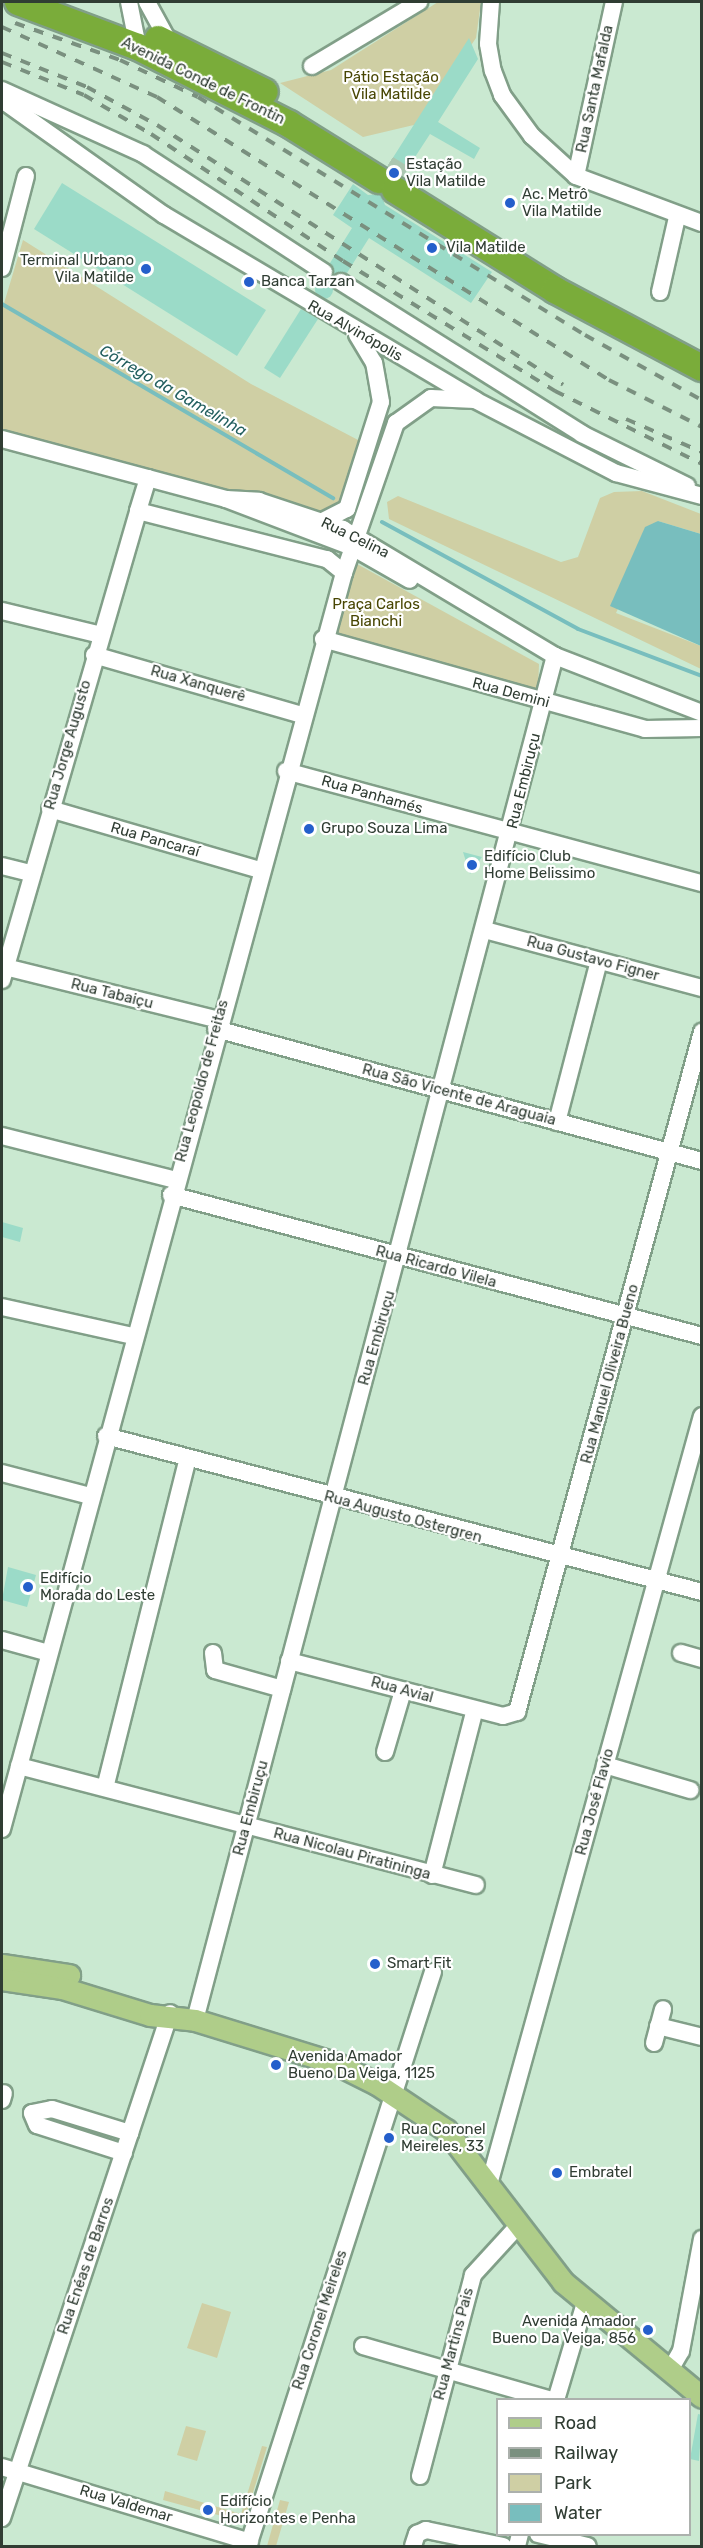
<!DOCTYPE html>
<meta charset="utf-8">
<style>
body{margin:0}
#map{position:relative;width:703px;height:2548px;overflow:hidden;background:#cae9d1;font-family:Rubik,sans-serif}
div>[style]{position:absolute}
.green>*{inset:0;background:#cfcfa4}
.water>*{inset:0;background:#78bebe}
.stream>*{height:4px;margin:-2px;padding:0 2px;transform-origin:2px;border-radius:2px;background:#78bebe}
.building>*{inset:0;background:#9bdbc8}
.round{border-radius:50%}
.highway-tunnel>*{height:26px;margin-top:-13px;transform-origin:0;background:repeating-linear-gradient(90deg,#abc7b1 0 26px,transparent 0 39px)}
.roads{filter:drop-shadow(2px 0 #819f88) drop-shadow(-2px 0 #819f88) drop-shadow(0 2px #819f88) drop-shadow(0 -2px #819f88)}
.minor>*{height:16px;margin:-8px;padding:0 8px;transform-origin:8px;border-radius:8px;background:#fff}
.major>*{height:21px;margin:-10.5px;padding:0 10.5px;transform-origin:10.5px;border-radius:10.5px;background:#afcd89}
.highway>*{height:26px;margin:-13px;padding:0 13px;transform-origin:13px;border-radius:13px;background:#7aac3a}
.rail>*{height:4px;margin-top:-2px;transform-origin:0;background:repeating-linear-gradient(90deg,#7a907f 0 10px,transparent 0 20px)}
.dots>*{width:16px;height:16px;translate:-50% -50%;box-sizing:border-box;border:3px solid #fff;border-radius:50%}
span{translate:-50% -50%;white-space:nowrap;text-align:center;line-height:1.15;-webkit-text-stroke:4.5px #fff;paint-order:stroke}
.park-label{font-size:15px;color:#484603}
.street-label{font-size:15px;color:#303d33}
.poi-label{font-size:15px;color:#303d33}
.left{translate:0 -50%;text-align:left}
.right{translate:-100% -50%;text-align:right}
.water-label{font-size:16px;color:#235f5f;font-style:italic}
.frame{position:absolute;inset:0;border:3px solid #303d33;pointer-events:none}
.legend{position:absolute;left:496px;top:2398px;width:195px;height:138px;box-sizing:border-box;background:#fff;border:2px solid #acb1ad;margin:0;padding:8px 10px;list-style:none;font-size:18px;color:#303d33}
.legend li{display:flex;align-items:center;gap:12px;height:30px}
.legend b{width:30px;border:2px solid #acb1ad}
</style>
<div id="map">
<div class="green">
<div style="clip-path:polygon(438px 2px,481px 2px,476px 38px,418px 124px,363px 137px,280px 83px,331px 70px)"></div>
<div style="clip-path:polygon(23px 240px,251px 384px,360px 441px,349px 487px,331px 515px,2px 433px,2px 310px)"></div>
<div style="clip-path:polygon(642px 491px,701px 514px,701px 534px,658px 521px,616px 613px,701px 646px,701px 669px,389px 519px,387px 502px,398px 496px,561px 562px,578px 557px,600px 498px,614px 492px)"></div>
<div style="clip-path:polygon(357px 564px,539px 664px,538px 689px,531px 693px,332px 634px)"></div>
<div style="clip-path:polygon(202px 2303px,231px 2312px,217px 2358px,187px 2348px)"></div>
<div style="clip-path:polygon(186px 2426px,206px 2431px,197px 2461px,177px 2455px)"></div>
<div style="clip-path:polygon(262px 2446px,267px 2447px,244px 2522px,163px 2500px,165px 2491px,241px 2514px)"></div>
<div style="clip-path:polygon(280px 2500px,289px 2502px,276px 2546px,267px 2546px)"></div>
</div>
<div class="water">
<div style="clip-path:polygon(658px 521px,701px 534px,701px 646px,610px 606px,645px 527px)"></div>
</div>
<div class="stream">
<div style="left:2px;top:304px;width:384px;rotate:30.4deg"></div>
<div style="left:382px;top:522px;width:223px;rotate:28.6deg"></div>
<div style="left:578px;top:629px;width:133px;rotate:20.8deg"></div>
</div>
<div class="building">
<div style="clip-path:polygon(469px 38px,478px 59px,438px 122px,480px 148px,474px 159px,430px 134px,402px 177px,393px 176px,387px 167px)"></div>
<div style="clip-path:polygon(62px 183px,266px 310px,237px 356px,34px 229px)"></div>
<div style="clip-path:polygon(353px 184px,368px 195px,381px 194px,385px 205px,492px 272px,471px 303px,369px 238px,347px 273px,334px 275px,330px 263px,352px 228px,333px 215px)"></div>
<div class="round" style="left:315px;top:281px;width:18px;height:18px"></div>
<div style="clip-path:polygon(301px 309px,318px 319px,280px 378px,264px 368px)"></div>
<div style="clip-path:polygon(463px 852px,482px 857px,470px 874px)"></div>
<div style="clip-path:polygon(2px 1222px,23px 1228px,20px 1242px,2px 1237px)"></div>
<div style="clip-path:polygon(8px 1567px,36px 1575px,27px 1607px,2px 1600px)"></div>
<div style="clip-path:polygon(698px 2414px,702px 2415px,699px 2461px,690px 2459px)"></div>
</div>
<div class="highway-tunnel">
<div style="left:386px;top:168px;width:19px;rotate:32deg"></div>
</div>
<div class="roads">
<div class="minor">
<div style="left:129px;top:2px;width:46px;rotate:78.7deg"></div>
<div style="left:147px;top:2px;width:48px;rotate:61.3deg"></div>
<div style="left:491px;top:2px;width:42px;rotate:94.1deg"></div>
<div style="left:488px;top:44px;width:27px;rotate:80deg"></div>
<div style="left:493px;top:71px;width:26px;rotate:69deg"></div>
<div style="left:502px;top:95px;width:51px;rotate:53.8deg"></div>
<div style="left:532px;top:136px;width:59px;rotate:42.3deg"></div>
<div style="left:576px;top:176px;width:134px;rotate:20.5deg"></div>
<div style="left:312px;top:66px;width:125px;rotate:-30.9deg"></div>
<div style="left:2px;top:90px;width:155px;rotate:24.4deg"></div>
<div style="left:143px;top:154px;width:216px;rotate:33.1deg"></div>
<div style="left:2px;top:100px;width:199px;rotate:35.4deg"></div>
<div style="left:164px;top:215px;width:362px;rotate:30.7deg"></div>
<div style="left:475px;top:400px;width:159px;rotate:27.4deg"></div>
<div style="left:616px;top:473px;width:89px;rotate:15deg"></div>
<div style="left:576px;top:176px;width:178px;rotate:-77.7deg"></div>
<div style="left:2px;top:268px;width:95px;rotate:-75.4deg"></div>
<div style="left:341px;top:282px;width:285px;rotate:32.2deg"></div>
<div style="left:582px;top:434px;width:117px;rotate:26.3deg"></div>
<div style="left:660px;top:292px;width:77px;rotate:-77.2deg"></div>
<div style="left:2px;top:439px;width:232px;rotate:15deg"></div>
<div style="left:226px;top:499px;width:137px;rotate:20.9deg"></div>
<div style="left:354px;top:548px;width:64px;rotate:29.7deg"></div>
<div style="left:148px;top:478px;width:34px;rotate:107deg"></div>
<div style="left:138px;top:511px;width:195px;rotate:14.3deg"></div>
<div style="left:327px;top:559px;width:22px;rotate:39deg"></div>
<div style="left:226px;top:499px;width:33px;rotate:3deg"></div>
<div style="left:259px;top:501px;width:89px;rotate:18.4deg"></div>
<div style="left:343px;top:529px;width:247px;rotate:30.9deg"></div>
<div style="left:555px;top:656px;width:158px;rotate:21.2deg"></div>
<div style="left:323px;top:521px;width:27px;rotate:-27deg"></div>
<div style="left:347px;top:509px;width:112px;rotate:-72.4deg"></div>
<div style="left:381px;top:402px;width:40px;rotate:-100deg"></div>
<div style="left:374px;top:363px;width:33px;rotate:-121deg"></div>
<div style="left:2px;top:611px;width:102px;rotate:13.6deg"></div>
<div style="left:323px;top:639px;width:334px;rotate:15.6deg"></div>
<div style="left:645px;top:729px;width:57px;rotate:-1deg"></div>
<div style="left:94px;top:655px;width:216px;rotate:16.1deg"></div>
<div style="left:286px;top:771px;width:431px;rotate:15.1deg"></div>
<div style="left:50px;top:809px;width:219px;rotate:16.2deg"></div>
<div style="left:2px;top:866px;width:30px;rotate:14deg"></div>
<div style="left:485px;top:930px;width:225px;rotate:15deg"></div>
<div style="left:5px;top:967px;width:220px;rotate:13.9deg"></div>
<div style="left:2px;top:980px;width:488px;rotate:-73.8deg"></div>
<div style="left:216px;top:1029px;width:504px;rotate:15.2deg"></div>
<div style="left:557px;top:1122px;width:166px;rotate:-75.4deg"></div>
<div style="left:2px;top:1136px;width:179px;rotate:14.2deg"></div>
<div style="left:171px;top:1195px;width:549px;rotate:14.87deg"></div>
<div style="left:2px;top:1307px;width:134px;rotate:12.5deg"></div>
<div style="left:106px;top:1436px;width:616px;rotate:14.67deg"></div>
<div style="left:2px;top:1473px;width:91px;rotate:14.6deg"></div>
<div style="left:2px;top:1640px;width:49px;rotate:15.5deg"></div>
<div style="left:213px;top:1653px;width:17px;rotate:83deg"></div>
<div style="left:215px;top:1670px;width:70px;rotate:15.8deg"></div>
<div style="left:681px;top:1653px;width:22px;rotate:16deg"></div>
<div style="left:289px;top:1661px;width:221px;rotate:14.4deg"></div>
<div style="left:503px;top:1716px;width:15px;rotate:-16deg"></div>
<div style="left:517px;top:1712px;width:705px;rotate:-74.78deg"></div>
<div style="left:385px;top:1752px;width:64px;rotate:-73.6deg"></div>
<div style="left:605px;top:1765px;width:89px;rotate:16.4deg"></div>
<div style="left:19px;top:1766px;width:472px;rotate:14.6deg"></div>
<div style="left:105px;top:1788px;width:340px;rotate:-75.9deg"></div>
<div style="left:2px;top:1829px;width:1302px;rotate:-74.77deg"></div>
<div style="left:344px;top:573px;width:159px;rotate:-70.9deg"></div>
<div style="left:396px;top:423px;width:43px;rotate:-35.5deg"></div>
<div style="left:431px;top:398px;width:44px;rotate:2.6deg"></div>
<div style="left:432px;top:1875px;width:171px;rotate:-75.5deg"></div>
<div style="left:195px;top:2020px;width:1411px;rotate:-75.22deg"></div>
<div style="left:658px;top:2026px;width:45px;rotate:14deg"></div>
<div style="left:654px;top:2043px;width:35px;rotate:-75deg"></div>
<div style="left:2px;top:2100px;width:7px;rotate:-74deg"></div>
<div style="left:124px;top:2153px;width:91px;rotate:-162.2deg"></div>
<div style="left:37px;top:2125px;width:13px;rotate:-113deg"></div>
<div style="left:32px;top:2113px;width:20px;rotate:-11deg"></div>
<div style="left:52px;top:2109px;width:82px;rotate:17.1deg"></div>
<div style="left:488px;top:2188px;width:801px;rotate:-74.51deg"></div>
<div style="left:363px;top:2346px;width:196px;rotate:16deg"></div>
<div style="left:670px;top:2370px;width:22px;rotate:-60deg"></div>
<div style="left:681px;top:2351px;width:114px;rotate:-79.4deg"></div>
<div style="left:556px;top:2400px;width:101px;rotate:-73.4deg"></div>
<div style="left:2px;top:2467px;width:259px;rotate:16.8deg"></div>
<div style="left:420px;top:2476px;width:208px;rotate:-75.2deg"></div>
<div style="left:473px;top:2275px;width:65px;rotate:-47.5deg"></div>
<div style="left:2px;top:2518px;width:532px;rotate:-71.6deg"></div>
<div style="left:538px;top:2534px;width:51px;rotate:13.5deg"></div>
<div style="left:248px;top:2546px;width:603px;rotate:-72.14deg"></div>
<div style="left:413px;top:2546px;width:13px;rotate:-72deg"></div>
<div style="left:417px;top:2534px;width:10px;rotate:-24deg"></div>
<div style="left:426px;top:2530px;width:79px;rotate:11.7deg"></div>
<div style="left:517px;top:2546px;width:12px;rotate:-76deg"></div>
</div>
<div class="major">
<div style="left:2px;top:1965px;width:68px;rotate:8.5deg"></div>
<div style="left:2px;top:1979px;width:61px;rotate:8.5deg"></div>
<div style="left:62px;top:1988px;width:92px;rotate:17.1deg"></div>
<div style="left:150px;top:2015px;width:45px;rotate:6.3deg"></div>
<div style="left:195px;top:2020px;width:146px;rotate:17.1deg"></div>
<div style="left:335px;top:2063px;width:47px;rotate:26.6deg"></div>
<div style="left:377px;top:2084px;width:83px;rotate:33.7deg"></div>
<div style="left:446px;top:2130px;width:192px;rotate:52.4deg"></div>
<div style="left:563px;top:2282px;width:180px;rotate:39.6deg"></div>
</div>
<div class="highway">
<div style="left:18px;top:2px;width:128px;rotate:20.6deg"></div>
<div style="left:138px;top:47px;width:169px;rotate:27deg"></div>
<div style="left:289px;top:124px;width:106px;rotate:31.9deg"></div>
<div style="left:158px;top:39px;width:119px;rotate:26.4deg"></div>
<div style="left:395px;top:190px;width:189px;rotate:32deg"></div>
<div style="left:555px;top:290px;width:166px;rotate:28deg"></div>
</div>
</div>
<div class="rail">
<div style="left:15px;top:23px;width:111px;rotate:19.4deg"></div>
<div style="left:120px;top:60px;width:86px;rotate:25.4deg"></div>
<div style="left:198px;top:97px;width:454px;rotate:31.6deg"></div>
<div style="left:585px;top:335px;width:134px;rotate:29.1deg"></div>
<div style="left:2px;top:27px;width:170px;rotate:24.3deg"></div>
<div style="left:157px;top:97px;width:533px;rotate:32.05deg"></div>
<div style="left:609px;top:380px;width:104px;rotate:26.8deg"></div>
<div style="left:2px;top:53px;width:92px;rotate:21.8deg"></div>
<div style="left:87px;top:87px;width:80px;rotate:28.5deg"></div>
<div style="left:157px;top:125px;width:482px;rotate:32.6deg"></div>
<div style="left:2px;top:62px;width:88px;rotate:21.9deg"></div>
<div style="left:84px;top:95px;width:78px;rotate:30.2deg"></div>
<div style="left:151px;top:134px;width:230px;rotate:33.5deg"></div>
<div style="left:343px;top:261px;width:249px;rotate:31.5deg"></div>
<div style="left:555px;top:391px;width:164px;rotate:26.4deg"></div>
<div style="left:626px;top:419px;width:83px;rotate:23.5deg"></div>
</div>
<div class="dots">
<div style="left:394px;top:173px;background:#245fcb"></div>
<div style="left:510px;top:203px;background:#245fcb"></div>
<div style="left:432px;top:248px;background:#245fcb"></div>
<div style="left:146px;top:269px;background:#245fcb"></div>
<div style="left:249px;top:282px;background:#245fcb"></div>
<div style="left:309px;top:829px;background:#245fcb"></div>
<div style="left:472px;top:865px;background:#245fcb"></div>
<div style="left:28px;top:1587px;background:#245fcb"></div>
<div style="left:375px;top:1964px;background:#245fcb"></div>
<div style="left:276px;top:2065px;background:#245fcb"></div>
<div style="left:389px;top:2138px;background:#245fcb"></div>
<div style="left:557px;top:2173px;background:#245fcb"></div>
<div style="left:648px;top:2330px;background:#245fcb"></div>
<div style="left:208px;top:2510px;background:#245fcb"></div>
</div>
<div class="park-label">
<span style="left:391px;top:86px">Pátio Estação<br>Vila Matilde</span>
<span style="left:376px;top:613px">Praça Carlos<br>Bianchi</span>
</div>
<div class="street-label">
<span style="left:203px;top:81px;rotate:26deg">Avenida Conde de Frontin</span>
<span style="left:595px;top:89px;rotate:-78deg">Rua Santa Mafalda</span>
<span style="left:355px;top:331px;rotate:30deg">Rua Alvinópolis</span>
<span style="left:355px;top:538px;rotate:26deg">Rua Celina</span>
<span style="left:198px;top:684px;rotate:16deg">Rua Xanquerê</span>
<span style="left:511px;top:693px;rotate:15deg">Rua Demini</span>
<span style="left:68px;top:745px;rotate:-74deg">Rua Jorge Augusto</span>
<span style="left:524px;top:781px;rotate:-76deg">Rua Embiruçu</span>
<span style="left:372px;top:795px;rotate:16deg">Rua Panhamés</span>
<span style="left:155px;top:840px;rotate:16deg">Rua Pancaraí</span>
<span style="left:593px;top:959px;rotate:15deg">Rua Gustavo Figner</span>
<span style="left:112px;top:994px;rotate:14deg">Rua Tabaiçu</span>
<span style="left:202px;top:1081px;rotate:-75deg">Rua Leopoldo de Freitas</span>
<span style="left:459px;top:1095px;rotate:15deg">Rua São Vicente de Araguaia</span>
<span style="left:436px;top:1267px;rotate:15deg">Rua Ricardo Vilela</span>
<span style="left:377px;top:1338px;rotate:-74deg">Rua Embiruçu</span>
<span style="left:610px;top:1374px;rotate:-75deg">Rua Manuel Oliveira Bueno</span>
<span style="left:403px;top:1517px;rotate:15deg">Rua Augusto Ostergren</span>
<span style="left:402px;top:1690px;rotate:15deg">Rua Avial</span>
<span style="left:595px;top:1802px;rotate:-75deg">Rua José Flavio</span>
<span style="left:251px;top:1808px;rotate:-75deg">Rua Embiruçu</span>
<span style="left:352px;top:1854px;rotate:15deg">Rua Nicolau Piratininga</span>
<span style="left:86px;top:2266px;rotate:-71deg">Rua Enéas de Barros</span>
<span style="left:320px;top:2320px;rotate:-72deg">Rua Coronel Meireles</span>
<span style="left:454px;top:2344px;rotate:-75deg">Rua Martins Pais</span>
<span style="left:126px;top:2504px;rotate:17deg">Rua Valdemar</span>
</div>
<div class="poi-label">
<span class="left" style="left:406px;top:173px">Estação<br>Vila Matilde</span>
<span class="left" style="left:522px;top:203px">Ac. Metrô<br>Vila Matilde</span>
<span class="left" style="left:446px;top:248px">Vila Matilde</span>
<span class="right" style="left:134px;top:269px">Terminal Urbano<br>Vila Matilde</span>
<span class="left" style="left:261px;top:282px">Banca Tarzan</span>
<span class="left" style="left:321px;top:829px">Grupo Souza Lima</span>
<span class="left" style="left:484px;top:865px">Edifício Club<br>Home Belissimo</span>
<span class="left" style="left:40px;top:1587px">Edifício<br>Morada do Leste</span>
<span class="left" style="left:387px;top:1964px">Smart Fit</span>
<span class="left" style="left:288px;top:2065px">Avenida Amador<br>Bueno Da Veiga, 1125</span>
<span class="left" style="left:401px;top:2138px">Rua Coronel<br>Meireles, 33</span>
<span class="left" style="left:569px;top:2173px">Embratel</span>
<span class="right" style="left:636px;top:2330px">Avenida Amador<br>Bueno Da Veiga, 856</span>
<span class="left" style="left:220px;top:2510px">Edifício<br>Horizontes e Penha</span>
</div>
<div class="water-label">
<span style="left:173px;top:391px;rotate:30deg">Córrego da Gamelinha</span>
</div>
<div class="frame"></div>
<ul class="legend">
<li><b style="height:8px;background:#afcd89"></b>Road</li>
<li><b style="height:8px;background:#7a907f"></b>Railway</li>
<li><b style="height:16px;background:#cfcfa4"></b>Park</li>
<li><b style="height:16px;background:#78bebe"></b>Water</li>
</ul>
</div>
